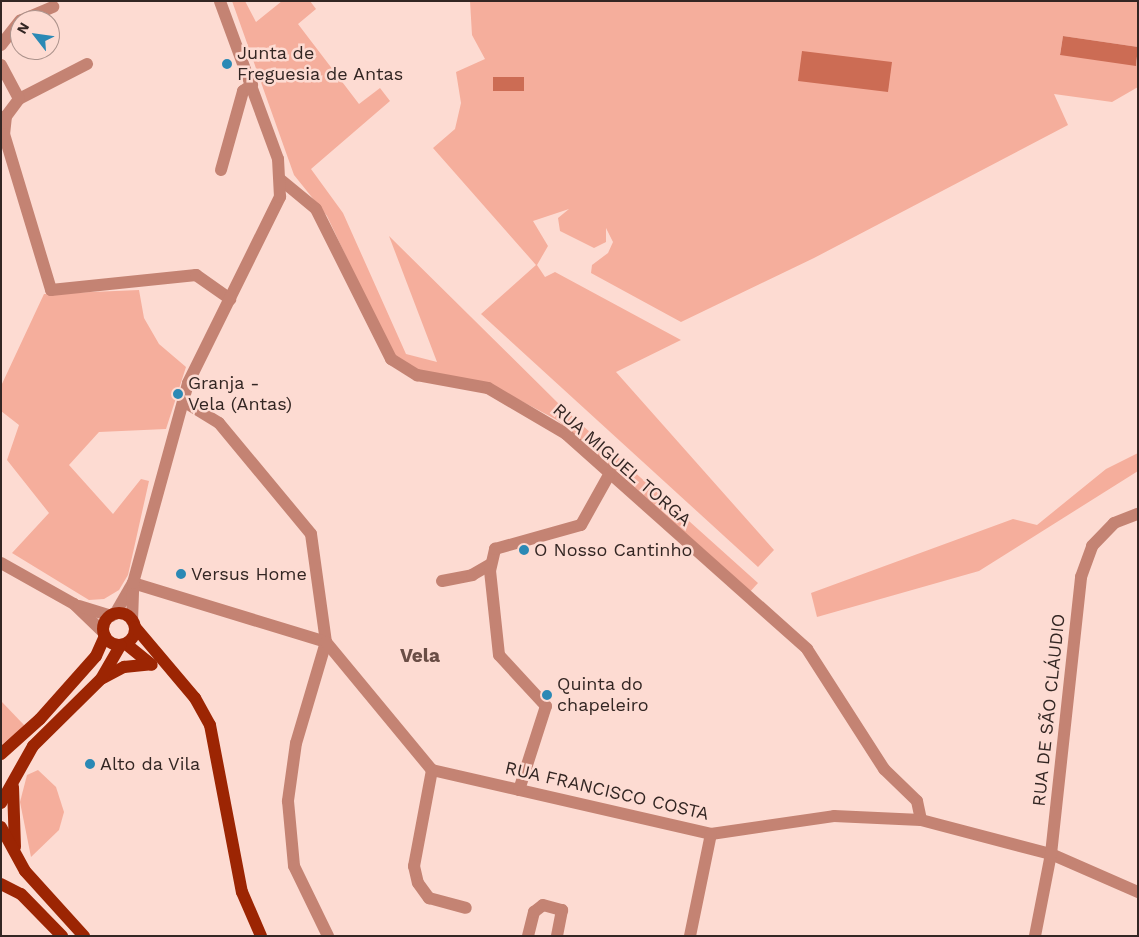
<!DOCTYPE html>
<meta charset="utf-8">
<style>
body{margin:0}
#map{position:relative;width:1139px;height:937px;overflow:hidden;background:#fddbd2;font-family:"Work Sans",sans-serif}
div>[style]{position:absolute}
.green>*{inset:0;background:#f5ae9c}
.water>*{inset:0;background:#cc6c54}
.minor>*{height:12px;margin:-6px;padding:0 6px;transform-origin:6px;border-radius:6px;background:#c48373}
.major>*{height:12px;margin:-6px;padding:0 6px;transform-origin:6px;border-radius:6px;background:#9c2503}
.major>.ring{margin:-6px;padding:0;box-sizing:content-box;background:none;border:12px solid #9c2503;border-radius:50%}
.dots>*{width:14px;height:14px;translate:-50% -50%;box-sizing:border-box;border:2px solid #fddbd2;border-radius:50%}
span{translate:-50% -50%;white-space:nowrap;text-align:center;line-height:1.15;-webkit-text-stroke:5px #fddbd2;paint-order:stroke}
.poi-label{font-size:18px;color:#332623}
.left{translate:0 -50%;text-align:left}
.street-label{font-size:18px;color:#332623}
.neighbourhood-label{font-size:19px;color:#6a4e46;font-weight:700}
.frame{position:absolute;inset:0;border:2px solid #332623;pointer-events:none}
.north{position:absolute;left:10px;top:10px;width:50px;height:50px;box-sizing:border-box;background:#fddbd2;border:1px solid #ac938c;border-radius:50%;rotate:300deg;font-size:14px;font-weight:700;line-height:20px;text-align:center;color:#332623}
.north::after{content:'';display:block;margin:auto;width:18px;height:22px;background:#2b89b5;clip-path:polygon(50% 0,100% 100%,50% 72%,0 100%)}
</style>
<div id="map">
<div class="green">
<div style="clip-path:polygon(232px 1px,245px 1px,256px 22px,282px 1px,310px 1px,316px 9px,298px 24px,359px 104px,380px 88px,390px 101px,311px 169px,343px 213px,406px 354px,437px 362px,389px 236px,562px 407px,758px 583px,748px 594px,557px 420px,489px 384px,418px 372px,392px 354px,327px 216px,294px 175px)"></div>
<div style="clip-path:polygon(470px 1px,1138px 1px,1138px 47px,1063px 36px,1060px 54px,1136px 65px,1138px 56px,1138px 87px,1112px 102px,1054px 94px,1068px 125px,814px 258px,681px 322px,591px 273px,592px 265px,608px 253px,613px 242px,606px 228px,606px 242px,594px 248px,560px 231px,558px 218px,569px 209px,533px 221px,548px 246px,537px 265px,545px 277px,555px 272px,681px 340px,616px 372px,774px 550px,758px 567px,481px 314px,536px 265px,433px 148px,455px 129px,461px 103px,456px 72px,485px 59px,472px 35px)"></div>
<div style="clip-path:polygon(139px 290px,144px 318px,159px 344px,186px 367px,166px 429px,99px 432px,69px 465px,113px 514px,141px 479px,149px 481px,128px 575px,119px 590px,104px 599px,89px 600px,12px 553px,49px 513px,7px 460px,19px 425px,1px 411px,1px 386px,44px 294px)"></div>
<div style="clip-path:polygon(1138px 453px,1138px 471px,979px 571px,817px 617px,811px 593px,1013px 519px,1037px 525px,1106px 469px)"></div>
<div style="clip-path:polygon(1px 701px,25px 726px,1px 745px)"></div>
<div style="clip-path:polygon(38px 770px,56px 787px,64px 812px,59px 830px,31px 857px,20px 802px,27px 775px)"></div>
</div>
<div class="water">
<div style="clip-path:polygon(1063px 36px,1138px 47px,1136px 66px,1060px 55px)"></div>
<div style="clip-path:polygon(802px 51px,892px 62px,888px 92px,798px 81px)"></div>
<div style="clip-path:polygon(493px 77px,524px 77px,524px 91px,493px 91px)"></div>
</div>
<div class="minor">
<div style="left:22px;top:20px;width:34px;rotate:-23deg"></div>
<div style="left:1px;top:45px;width:31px;rotate:-52deg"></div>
<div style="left:87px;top:64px;width:76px;rotate:152.8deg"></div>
<div style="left:19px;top:99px;width:21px;rotate:127deg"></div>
<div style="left:6px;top:116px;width:18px;rotate:96deg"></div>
<div style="left:4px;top:134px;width:163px;rotate:73.2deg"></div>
<div style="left:51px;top:290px;width:146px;rotate:-5.9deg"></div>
<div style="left:196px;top:275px;width:42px;rotate:35.2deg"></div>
<div style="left:1px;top:65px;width:38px;rotate:62deg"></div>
<div style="left:221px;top:170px;width:82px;rotate:-74.4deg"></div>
<div style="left:243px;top:91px;width:11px;rotate:-34deg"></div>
<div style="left:281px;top:180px;width:45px;rotate:39.6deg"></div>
<div style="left:316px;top:209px;width:168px;rotate:63.4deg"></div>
<div style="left:391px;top:359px;width:31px;rotate:32deg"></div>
<div style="left:417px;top:375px;width:72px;rotate:10.4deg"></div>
<div style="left:488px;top:388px;width:91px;rotate:30.5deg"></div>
<div style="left:566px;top:434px;width:323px;rotate:41.7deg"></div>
<div style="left:807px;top:649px;width:143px;rotate:57.3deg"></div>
<div style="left:884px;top:769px;width:46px;rotate:44.1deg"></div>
<div style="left:917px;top:801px;width:19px;rotate:78deg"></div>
<div style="left:183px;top:401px;width:42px;rotate:31.4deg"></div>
<div style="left:219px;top:423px;width:144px;rotate:50.3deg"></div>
<div style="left:311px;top:534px;width:109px;rotate:82.1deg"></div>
<div style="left:326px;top:642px;width:105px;rotate:106.5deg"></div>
<div style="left:296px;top:743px;width:59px;rotate:97.9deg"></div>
<div style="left:288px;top:801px;width:65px;rotate:84.7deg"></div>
<div style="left:294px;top:866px;width:78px;rotate:64.1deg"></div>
<div style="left:1px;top:563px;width:84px;rotate:29.3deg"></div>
<div style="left:74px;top:604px;width:40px;rotate:44deg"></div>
<div style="left:442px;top:581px;width:31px;rotate:-11deg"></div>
<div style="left:472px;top:575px;width:22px;rotate:-30deg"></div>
<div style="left:133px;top:583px;width:202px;rotate:17deg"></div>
<div style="left:79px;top:606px;width:34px;rotate:17deg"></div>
<div style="left:115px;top:614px;width:36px;rotate:-60deg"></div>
<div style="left:132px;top:621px;width:38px;rotate:-88deg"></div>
<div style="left:133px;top:583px;width:207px;rotate:-74.6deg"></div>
<div style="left:188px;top:383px;width:208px;rotate:-63.7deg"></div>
<div style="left:280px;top:197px;width:38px;rotate:-93deg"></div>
<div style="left:278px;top:159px;width:168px;rotate:-110.2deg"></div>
<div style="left:326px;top:642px;width:166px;rotate:50.4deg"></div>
<div style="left:432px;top:770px;width:286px;rotate:12.9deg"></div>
<div style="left:711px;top:834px;width:124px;rotate:-8.3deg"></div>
<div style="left:834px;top:816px;width:87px;rotate:2.6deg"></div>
<div style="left:921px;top:820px;width:134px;rotate:14.7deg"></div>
<div style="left:1051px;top:854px;width:95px;rotate:23.6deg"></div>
<div style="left:432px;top:770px;width:98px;rotate:100.6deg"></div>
<div style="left:414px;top:866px;width:17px;rotate:77deg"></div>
<div style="left:418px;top:883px;width:19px;rotate:54deg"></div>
<div style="left:429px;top:898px;width:38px;rotate:15deg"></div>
<div style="left:519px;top:790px;width:88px;rotate:-72.2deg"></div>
<div style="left:546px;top:706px;width:69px;rotate:-132.7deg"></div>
<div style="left:499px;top:655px;width:84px;rotate:-96.1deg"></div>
<div style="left:490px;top:571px;width:23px;rotate:-77deg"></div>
<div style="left:495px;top:549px;width:89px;rotate:-15.6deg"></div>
<div style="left:581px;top:525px;width:57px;rotate:-60.8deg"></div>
<div style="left:528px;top:936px;width:25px;rotate:-76deg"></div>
<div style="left:534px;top:912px;width:11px;rotate:-38deg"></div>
<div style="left:543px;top:905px;width:20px;rotate:15deg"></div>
<div style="left:562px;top:910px;width:26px;rotate:101deg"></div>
<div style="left:690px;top:936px;width:104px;rotate:-78.4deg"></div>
<div style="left:1035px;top:936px;width:84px;rotate:-79deg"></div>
<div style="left:1051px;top:854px;width:279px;rotate:-83.8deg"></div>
<div style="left:1081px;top:577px;width:33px;rotate:-70deg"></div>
<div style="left:1092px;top:546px;width:32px;rotate:-46deg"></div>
<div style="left:1114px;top:523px;width:26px;rotate:-21deg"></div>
</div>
<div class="major">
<div class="ring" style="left:103px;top:613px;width:20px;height:20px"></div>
<div style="left:135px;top:627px;width:93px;rotate:49.8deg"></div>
<div style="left:195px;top:698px;width:31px;rotate:61deg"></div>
<div style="left:210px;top:725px;width:170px;rotate:79.2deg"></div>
<div style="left:242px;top:892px;width:48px;rotate:66.6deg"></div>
<div style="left:126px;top:644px;width:33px;rotate:39deg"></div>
<div style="left:103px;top:678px;width:24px;rotate:-28deg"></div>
<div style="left:124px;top:667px;width:27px;rotate:-6deg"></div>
<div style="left:1px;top:754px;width:52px;rotate:-41.9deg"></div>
<div style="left:40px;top:719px;width:84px;rotate:-48.4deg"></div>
<div style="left:96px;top:656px;width:22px;rotate:-66deg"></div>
<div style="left:13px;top:787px;width:60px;rotate:88.1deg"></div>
<div style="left:1px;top:803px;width:65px;rotate:-60.7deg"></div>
<div style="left:33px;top:746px;width:95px;rotate:-44.6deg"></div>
<div style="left:101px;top:679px;width:39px;rotate:-60deg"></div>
<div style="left:1px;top:827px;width:50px;rotate:61.4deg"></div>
<div style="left:25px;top:871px;width:88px;rotate:47.8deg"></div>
<div style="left:1px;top:884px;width:22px;rotate:27deg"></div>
<div style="left:21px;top:894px;width:59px;rotate:45.7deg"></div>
</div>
<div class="dots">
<div style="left:227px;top:64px;background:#2b89b5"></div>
<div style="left:178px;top:394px;background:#2b89b5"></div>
<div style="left:524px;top:550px;background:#2b89b5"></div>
<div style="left:181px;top:574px;background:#2b89b5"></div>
<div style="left:547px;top:695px;background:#2b89b5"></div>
<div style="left:90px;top:764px;background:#2b89b5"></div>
</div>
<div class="poi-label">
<span class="left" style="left:237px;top:64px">Junta de<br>Freguesia de Antas</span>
<span class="left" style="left:188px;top:394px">Granja -<br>Vela (Antas)</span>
<span class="left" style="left:534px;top:550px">O Nosso Cantinho</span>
<span class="left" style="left:191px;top:574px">Versus Home</span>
<span class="left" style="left:557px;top:695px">Quinta do<br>chapeleiro</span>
<span class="left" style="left:100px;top:764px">Alto da Vila</span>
</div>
<div class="street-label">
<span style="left:622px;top:465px;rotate:41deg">RUA MIGUEL TORGA</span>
<span style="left:1049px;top:710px;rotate:-84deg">RUA DE SÃO CLÁUDIO</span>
<span style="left:607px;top:791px;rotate:13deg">RUA FRANCISCO COSTA</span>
</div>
<div class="neighbourhood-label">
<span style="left:420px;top:656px">Vela</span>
</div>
<div class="frame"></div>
<div class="north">N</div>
</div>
